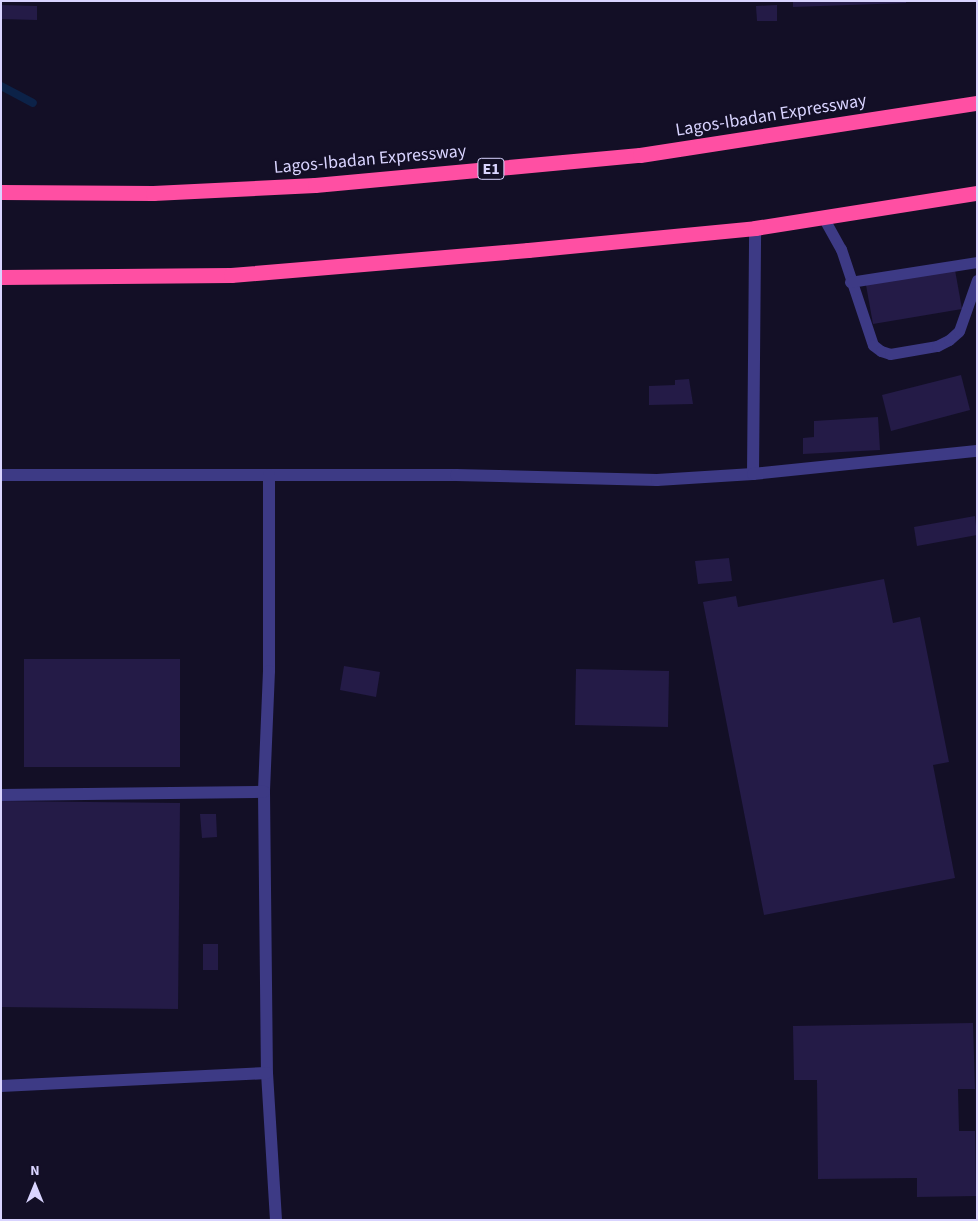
<!DOCTYPE html>
<style>
body{margin:0}
#map{position:relative;width:978px;height:1221px;overflow:hidden;background:#130f26;font-family:"Source Sans 3",sans-serif}
div>[style]{position:absolute}
.stream>*{height:8px;margin:-4px;padding:0 4px;transform-origin:4px;border-radius:4px;background:#0c2248}
.building>*{inset:0;background:#241b47}
.lane>*{height:11px;margin:-5.5px;padding:0 5.5px;transform-origin:5.5px;border-radius:5.5px;background:#3d3a85}
.street>*{height:12px;margin:-6px;padding:0 6px;transform-origin:6px;border-radius:6px;background:#3d3a85}
.highway>*{height:15px;margin:-7.5px;padding:0 7.5px;transform-origin:7.5px;border-radius:7.5px;background:#ff4fa3}
span{translate:-50% -50%;white-space:nowrap;text-align:center;line-height:1.15;-webkit-text-stroke:4px #130f26;paint-order:stroke}
.shield-label span{padding:1px 4px;background:#130f26;border:1px solid;border-radius:4px;-webkit-text-stroke-width:0}
.shield-label{font-size:16px;color:#d9d4ff;font-weight:700}
.street-label{font-size:18px;color:#d9d4ff}
.frame{position:absolute;inset:0;border:2px solid #d9d4ff;pointer-events:none}
.north{position:absolute;left:10px;top:1161px;width:50px;height:50px;-webkit-text-stroke:4px #130f26;paint-order:stroke;rotate:0deg;font-size:14px;font-weight:700;line-height:20px;text-align:center;color:#d9d4ff}
.north::after{content:'';display:block;margin:auto;width:18px;height:22px;background:#d9d4ff;clip-path:polygon(50% 0,100% 100%,50% 72%,0 100%)}
</style>
<div id="map">
<div class="stream">
<div style="left:1px;top:86px;width:36px;rotate:28deg"></div>
</div>
<div class="building">
<div style="clip-path:polygon(793px 1px,906px 1px,906px 3px,793px 7px)"></div>
<div style="clip-path:polygon(1px 5px,37px 6px,37px 20px,1px 19px)"></div>
<div style="clip-path:polygon(777px 5px,777px 21px,757px 21px,756px 6px)"></div>
<div style="clip-path:polygon(955px 270px,962px 309px,873px 324px,866px 285px)"></div>
<div style="clip-path:polygon(961px 375px,970px 410px,891px 431px,882px 395px)"></div>
<div style="clip-path:polygon(689px 379px,693px 404px,649px 405px,649px 386px,675px 385px,675px 380px)"></div>
<div style="clip-path:polygon(878px 417px,880px 450px,803px 454px,803px 438px,814px 437px,814px 421px)"></div>
<div style="clip-path:polygon(975px 516px,977px 535px,917px 546px,914px 527px)"></div>
<div style="clip-path:polygon(729px 558px,732px 581px,698px 584px,695px 561px)"></div>
<div style="clip-path:polygon(884px 579px,893px 623px,920px 617px,949px 762px,933px 765px,955px 878px,764px 915px,703px 602px,736px 596px,738px 607px)"></div>
<div style="clip-path:polygon(24px 659px,180px 659px,180px 767px,24px 767px)"></div>
<div style="clip-path:polygon(344px 666px,380px 672px,376px 697px,340px 690px)"></div>
<div style="clip-path:polygon(576px 669px,669px 671px,668px 727px,575px 725px)"></div>
<div style="clip-path:polygon(1px 801px,180px 803px,178px 1009px,1px 1007px)"></div>
<div style="clip-path:polygon(200px 814px,216px 814px,217px 837px,202px 838px)"></div>
<div style="clip-path:polygon(203px 944px,218px 944px,218px 970px,203px 970px)"></div>
<div style="clip-path:polygon(973px 1023px,975px 1089px,958px 1089px,959px 1131px,975px 1131px,976px 1196px,917px 1197px,917px 1178px,818px 1179px,817px 1080px,794px 1080px,793px 1026px)"></div>
</div>
<div class="lane">
<div style="left:823px;top:217px;width:37px;rotate:61deg"></div>
<div style="left:841px;top:249px;width:101px;rotate:71.6deg"></div>
<div style="left:873px;top:345px;width:10px;rotate:37deg"></div>
<div style="left:881px;top:351px;width:9px;rotate:18deg"></div>
<div style="left:890px;top:354px;width:48px;rotate:-9.7deg"></div>
<div style="left:937px;top:346px;width:13px;rotate:-27deg"></div>
<div style="left:949px;top:340px;width:13px;rotate:-42deg"></div>
<div style="left:959px;top:331px;width:54px;rotate:-70.6deg"></div>
<div style="left:850px;top:282px;width:129px;rotate:-8.9deg"></div>
</div>
<div class="street">
<div style="left:753px;top:474px;width:246px;rotate:-89.5deg"></div>
<div style="left:1px;top:475px;width:455px"></div>
<div style="left:456px;top:475px;width:201px;rotate:1.4deg"></div>
<div style="left:657px;top:480px;width:96px;rotate:-3.6deg"></div>
<div style="left:753px;top:474px;width:225px;rotate:-5.9deg"></div>
<div style="left:269px;top:475px;width:196px;rotate:90deg"></div>
<div style="left:269px;top:671px;width:121px;rotate:92.4deg"></div>
<div style="left:264px;top:792px;width:281px;rotate:89.4deg"></div>
<div style="left:267px;top:1073px;width:147px;rotate:86.5deg"></div>
<div style="left:1px;top:795px;width:263px;rotate:-0.7deg"></div>
<div style="left:1px;top:1086px;width:266px;rotate:-2.8deg"></div>
</div>
<div class="highway">
<div style="left:1px;top:192px;width:152px;rotate:0.4deg"></div>
<div style="left:153px;top:193px;width:162px;rotate:-2.8deg"></div>
<div style="left:315px;top:185px;width:326px;rotate:-5.3deg"></div>
<div style="left:640px;top:155px;width:341px;rotate:-8.8deg"></div>
<div style="left:1px;top:277px;width:230px;rotate:-0.5deg"></div>
<div style="left:231px;top:275px;width:298px;rotate:-4.8deg"></div>
<div style="left:528px;top:250px;width:228px;rotate:-5.5deg"></div>
<div style="left:755px;top:228px;width:225px;rotate:-9deg"></div>
</div>
<div class="shield-label">
<span style="left:491px;top:169px">E1</span>
</div>
<div class="street-label">
<span style="left:771px;top:116px;rotate:-9deg">Lagos-Ibadan Expressway</span>
<span style="left:370px;top:160px;rotate:-5deg">Lagos-Ibadan Expressway</span>
</div>
<div class="frame"></div>
<div class="north">N</div>
</div>
